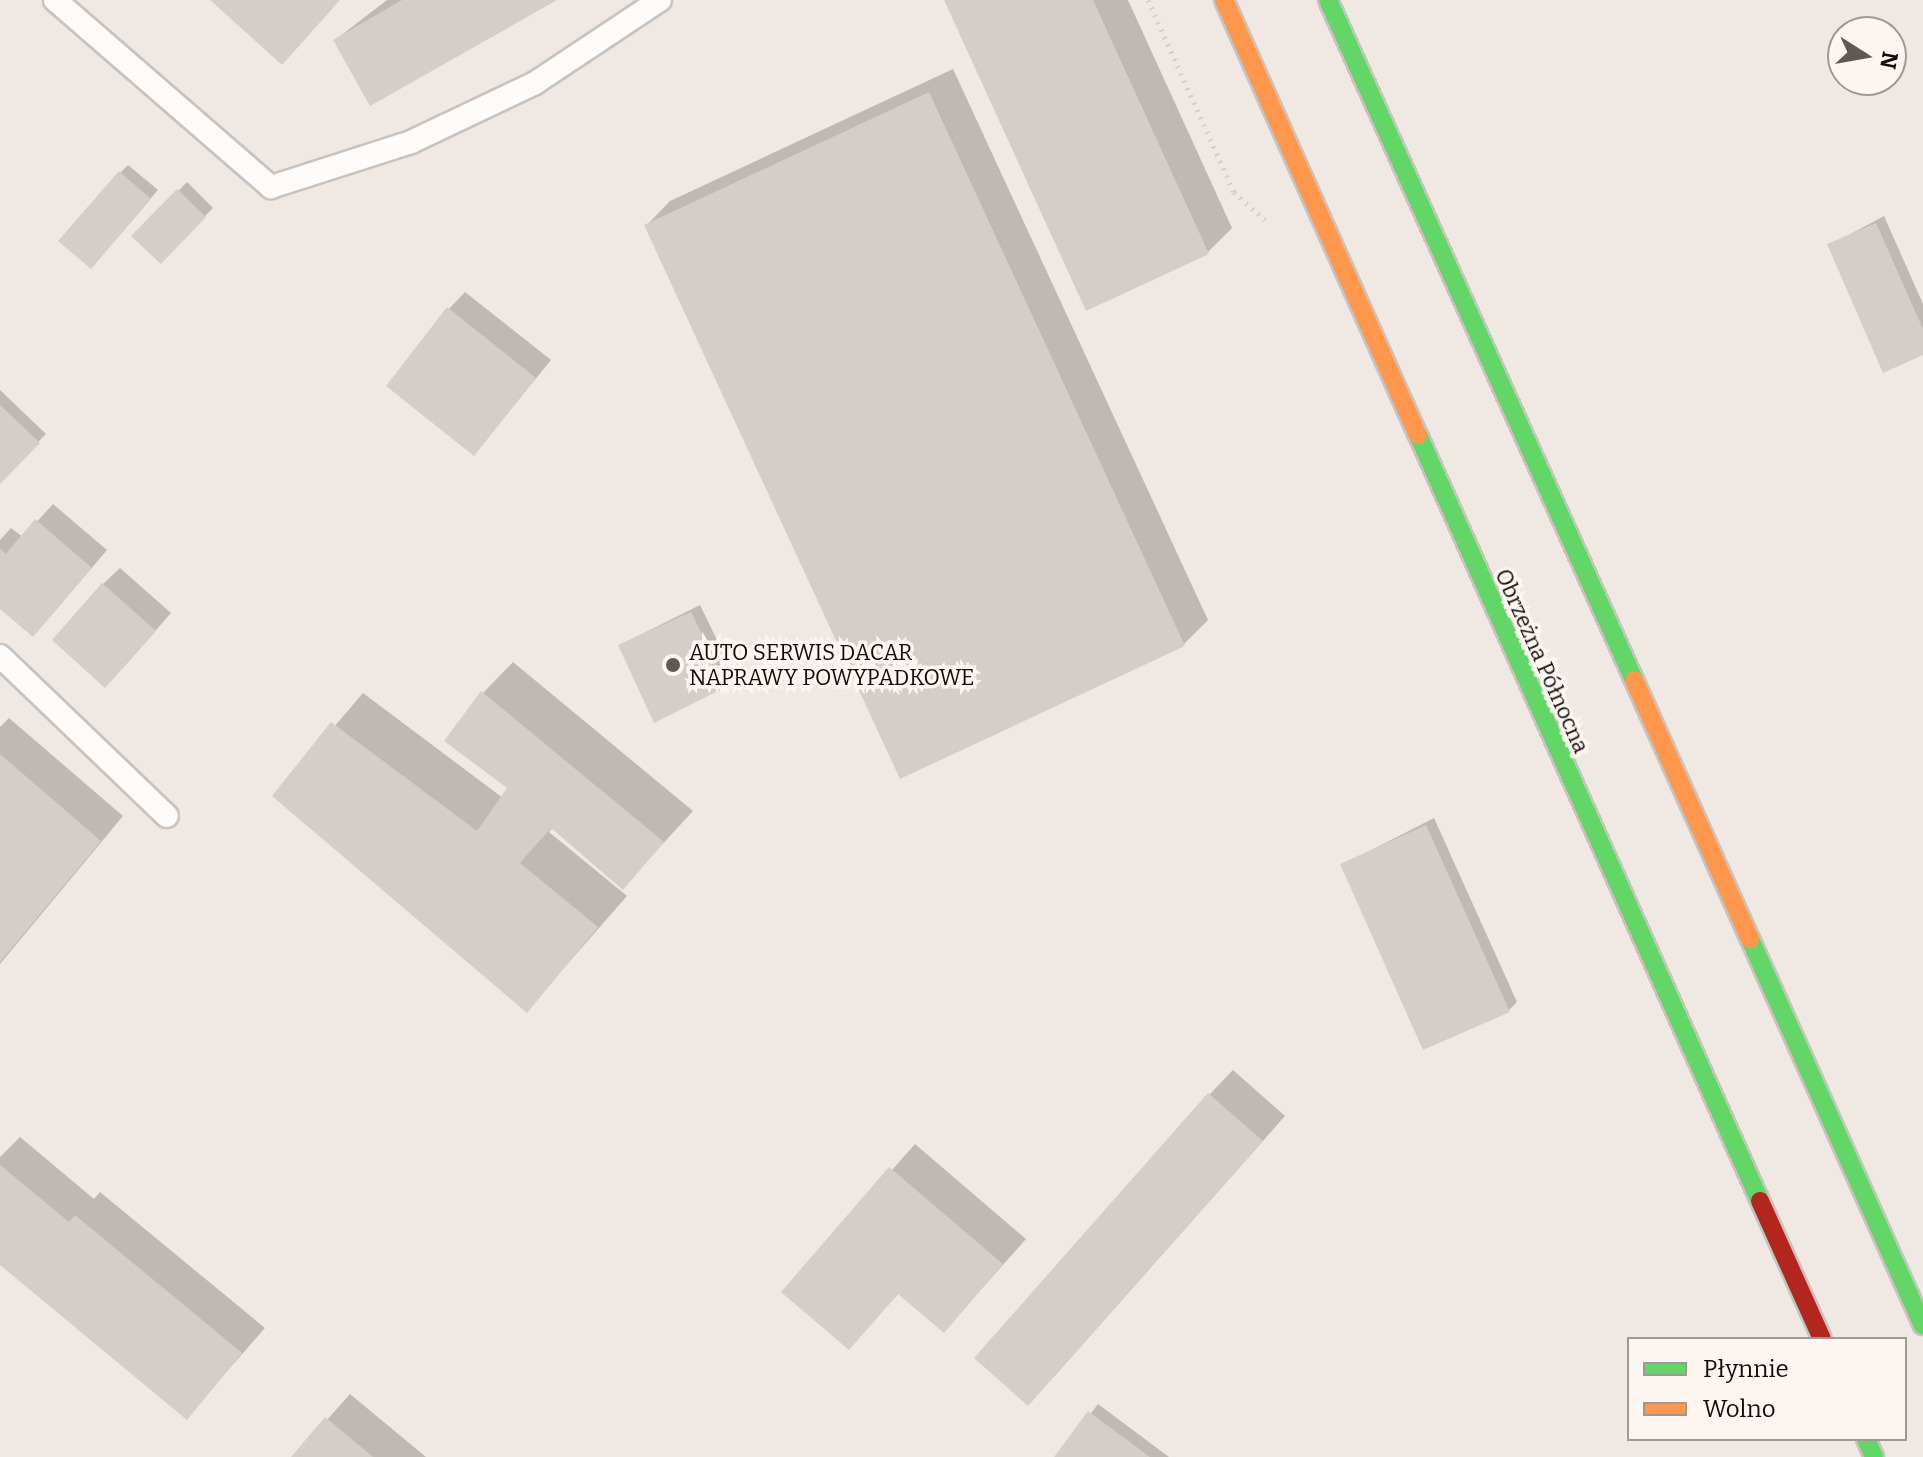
<!DOCTYPE html>
<meta charset="utf-8">
<style>
body{margin:0}
#map{position:relative;width:1923px;height:1457px;overflow:hidden;background:#efe8e3;font-family:Bitter,serif}
div>[style]{position:absolute}
.shadow>*{inset:0;background:#0003}
.building>*{inset:0;background:#d4ceca}
.path>*{height:5px;margin-top:-2.5px;transform-origin:0;background:repeating-linear-gradient(90deg,#d2d0cf 0 2px,transparent 0 8px)}
.roads{filter:drop-shadow(2px 0 #c9c3bf) drop-shadow(-2px 0 #c9c3bf) drop-shadow(0 2px #c9c3bf) drop-shadow(0 -2px #c9c3bf)}
.lane>*{height:22px;margin:-11px;padding:0 11px;transform-origin:11px;border-radius:11px;background:#fdfcfb}
.fast>*{height:18px;margin:-9px;padding:0 9px;transform-origin:9px;border-radius:9px;background:#63d668}
.slow>*{height:18px;margin:-9px;padding:0 9px;transform-origin:9px;border-radius:9px;background:#ff974d}
.jam>*{height:18px;margin:-9px;padding:0 9px;transform-origin:9px;border-radius:9px;background:#b3261e}
.dots>*{width:22px;height:22px;translate:-50% -50%;box-sizing:border-box;border:4px solid #fdf5f0;border-radius:50%}
span{translate:-50% -50%;white-space:nowrap;text-align:center;line-height:1.15;-webkit-text-stroke:7px #fdf5f0;paint-order:stroke}
.poi-label{font-size:22px;color:#110c09}
.left{translate:0 -50%;text-align:left}
.street-label{font-size:22px;color:#110c09}
.legend{position:absolute;left:1627px;top:1337px;width:280px;height:104px;box-sizing:border-box;background:#fdf5f0;border:2px solid #9f9894;margin:0;padding:10px 14px;list-style:none;font-size:24px;color:#110c09}
.legend li{display:flex;align-items:center;gap:16px;height:40px}
.legend b{width:40px;border:2px solid #9f9894}
.north{position:absolute;left:1827px;top:16px;width:80px;height:80px;box-sizing:border-box;background:#fdf5f0;border:2px solid #9f9894;border-radius:50%;rotate:101deg;font-size:22px;font-weight:700;line-height:32px;text-align:center;color:#110c09}
.north::after{content:'';display:block;margin:auto;width:28px;height:36px;background:#5f5955;clip-path:polygon(50% 0,100% 100%,50% 72%,0 100%)}
</style>
<div id="map">
<div class="shadow">
<div style="clip-path:polygon(387px 0,553px 0,335px 40px)"></div>
<div style="clip-path:polygon(946px 0,1128px 0,1232px 228px,1208px 252px)"></div>
<div style="clip-path:polygon(953px 69px,1208px 620px,1184px 644px,646px 226px,670px 201px)"></div>
<div style="clip-path:polygon(128px 165px,158px 190px,99px 258px,120px 173px)"></div>
<div style="clip-path:polygon(187px 182px,213px 208px,161px 261px,134px 236px)"></div>
<div style="clip-path:polygon(1884px 216px,1923px 304px,1923px 352px,1830px 245px)"></div>
<div style="clip-path:polygon(465px 292px,551px 360px,474px 454px,449px 309px)"></div>
<div style="clip-path:polygon(0 390px,46px 434px,0 481px)"></div>
<div style="clip-path:polygon(53px 504px,107px 550px,49px 618px,0 606px,0 540px,11px 528px,23px 537px)"></div>
<div style="clip-path:polygon(120px 568px,171px 613px,122px 669px,103px 584px)"></div>
<div style="clip-path:polygon(700px 605px,735px 677px,727px 685px,620px 645px)"></div>
<div style="clip-path:polygon(513px 662px,693px 811px,623px 887px,553px 827px,549px 832px,627px 896px,527px 1010px,275px 796px,363px 693px,503px 798px,510px 787px,483px 693px)"></div>
<div style="clip-path:polygon(9px 718px,123px 816px,0 964px,0 727px)"></div>
<div style="clip-path:polygon(1434px 818px,1517px 1002px,1509px 1010px,1342px 865px)"></div>
<div style="clip-path:polygon(1233px 1070px,1285px 1116px,1052px 1379px,1209px 1095px)"></div>
<div style="clip-path:polygon(20px 1137px,94px 1199px,100px 1192px,265px 1328px,187px 1417px,0 1262px,0 1157px)"></div>
<div style="clip-path:polygon(915px 1144px,1026px 1239px,944px 1331px,900px 1292px,849px 1347px,784px 1292px)"></div>
<div style="clip-path:polygon(350px 1394px,426px 1457px,294px 1457px)"></div>
<div style="clip-path:polygon(1098px 1404px,1169px 1457px,1057px 1457px)"></div>
</div>
<div class="building">
<div style="clip-path:polygon(210px 0,340px 0,282px 65px)"></div>
<div style="clip-path:polygon(402px 0,557px 0,370px 106px,333px 40px)"></div>
<div style="clip-path:polygon(944px 0,1093px 0,1209px 254px,1086px 311px)"></div>
<div style="clip-path:polygon(929px 92px,1185px 646px,900px 779px,644px 225px)"></div>
<div style="clip-path:polygon(119px 171px,151px 199px,91px 269px,58px 241px)"></div>
<div style="clip-path:polygon(177px 189px,206px 217px,161px 264px,131px 236px)"></div>
<div style="clip-path:polygon(1876px 223px,1923px 329px,1923px 355px,1883px 373px,1827px 244px)"></div>
<div style="clip-path:polygon(447px 307px,536px 378px,474px 456px,386px 386px)"></div>
<div style="clip-path:polygon(0 405px,40px 443px,0 484px)"></div>
<div style="clip-path:polygon(35px 519px,92px 568px,33px 637px,0 609px,0 549px,6px 554px)"></div>
<div style="clip-path:polygon(102px 583px,156px 631px,105px 688px,52px 640px)"></div>
<div style="clip-path:polygon(691px 612px,728px 686px,654px 723px,618px 645px)"></div>
<div style="clip-path:polygon(481px 691px,664px 842px,623px 890px,551px 828px,520px 863px,598px 927px,527px 1013px,272px 796px,331px 722px,477px 831px,507px 788px,444px 741px)"></div>
<div style="clip-path:polygon(0 754px,101px 841px,0 962px)"></div>
<div style="clip-path:polygon(1426px 825px,1510px 1012px,1423px 1050px,1340px 864px)"></div>
<div style="clip-path:polygon(1208px 1093px,1263px 1141px,1028px 1406px,974px 1358px)"></div>
<div style="clip-path:polygon(0 1165px,69px 1222px,75px 1215px,242px 1353px,187px 1420px,0 1265px)"></div>
<div style="clip-path:polygon(889px 1167px,1003px 1264px,944px 1333px,898px 1294px,849px 1350px,781px 1292px)"></div>
<div style="clip-path:polygon(1088px 1411px,1150px 1457px,1054px 1457px)"></div>
<div style="clip-path:polygon(325px 1417px,373px 1457px,291px 1457px)"></div>
</div>
<div class="path">
<div style="left:1148px;top:0;width:210px;rotate:65.9deg"></div>
<div style="left:1234px;top:192px;width:42px;rotate:42.1deg"></div>
</div>
<div class="roads">
<div class="lane">
<div style="left:55px;top:0;width:286px;rotate:40.9deg"></div>
<div style="left:271px;top:187px;width:147px;rotate:-17.8deg"></div>
<div style="left:411px;top:142px;width:137px;rotate:-25.4deg"></div>
<div style="left:535px;top:83px;width:150px;rotate:-33.6deg"></div>
<div style="left:0;top:656px;width:231px;rotate:43.8deg"></div>
</div>
<div class="fast">
<div style="left:1328px;top:0;width:746px;rotate:65.77deg"></div>
<div style="left:1418px;top:435px;width:839px;rotate:65.94deg"></div>
<div style="left:1750px;top:939px;width:423px;rotate:65.9deg"></div>
<div style="left:1866px;top:1439px;width:20px;rotate:66deg"></div>
</div>
<div class="slow">
<div style="left:1224px;top:0;width:476px;rotate:66deg"></div>
<div style="left:1634px;top:680px;width:284px;rotate:65.9deg"></div>
</div>
<div class="jam">
<div style="left:1760px;top:1201px;width:151px;rotate:65.8deg"></div>
</div>
</div>
<div class="dots">
<div style="left:673px;top:665px;background:#5f5955"></div>
</div>
<div class="poi-label">
<span class="left" style="left:689px;top:665px">AUTO SERWIS DACAR<br>NAPRAWY POWYPADKOWE</span>
</div>
<div class="street-label">
<span style="left:1542px;top:661px;rotate:66deg">Obrzeżna Północna</span>
</div>
<ul class="legend">
<li><b style="height:10px;background:#63d668"></b>Płynnie</li>
<li><b style="height:10px;background:#ff974d"></b>Wolno</li>
</ul>
<div class="north">N</div>
</div>
